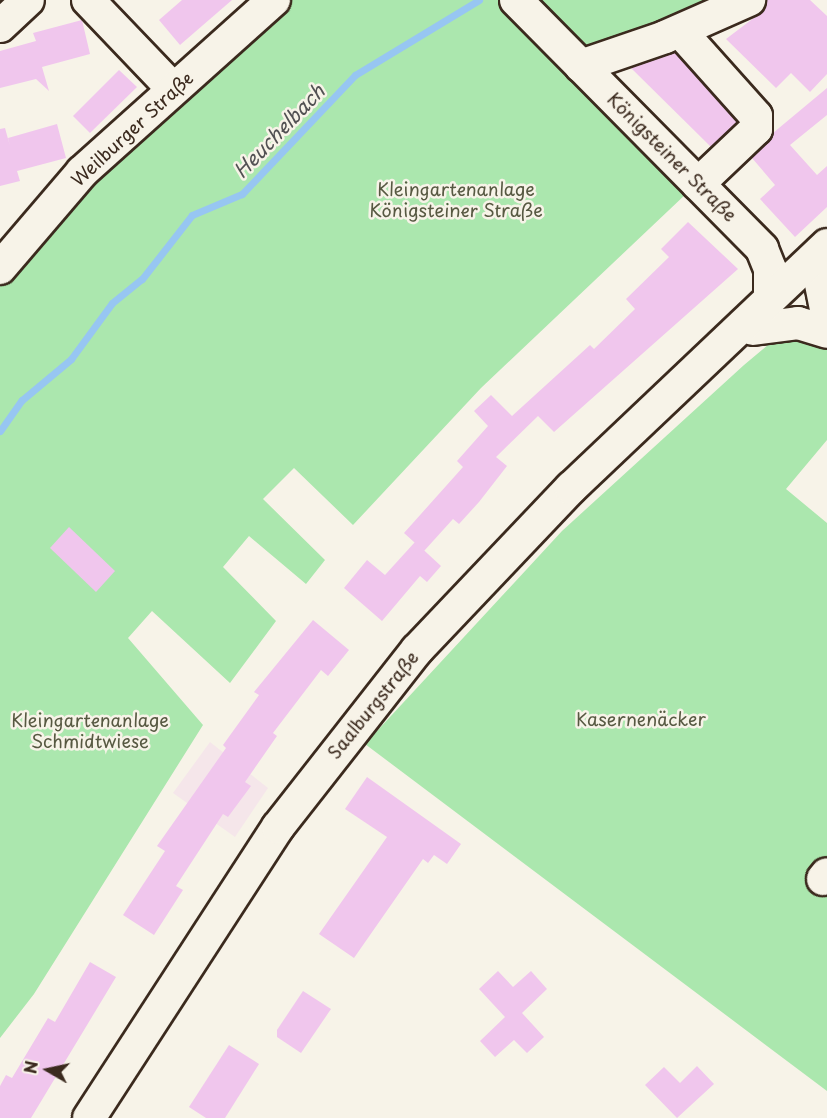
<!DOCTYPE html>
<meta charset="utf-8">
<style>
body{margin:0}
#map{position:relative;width:827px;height:1118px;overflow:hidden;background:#f7f3e8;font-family:"Playpen Sans",sans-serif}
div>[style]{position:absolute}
.built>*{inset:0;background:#f5e6ea}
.green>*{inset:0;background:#abe7ae}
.stream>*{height:7px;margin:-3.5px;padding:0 3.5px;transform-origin:3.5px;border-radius:3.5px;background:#97c6f2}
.building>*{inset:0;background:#f0c6ed}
.roads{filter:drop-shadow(2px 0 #3b2a1e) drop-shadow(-2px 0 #3b2a1e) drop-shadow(0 2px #3b2a1e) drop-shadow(0 -2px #3b2a1e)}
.minor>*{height:32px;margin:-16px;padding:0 16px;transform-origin:16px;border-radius:16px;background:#f7f3e8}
span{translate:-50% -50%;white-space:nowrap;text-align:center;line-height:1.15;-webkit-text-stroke:5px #f7f3e8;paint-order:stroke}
.street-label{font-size:18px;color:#3b2a1e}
.park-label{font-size:18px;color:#575942}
.water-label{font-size:20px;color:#525153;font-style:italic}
.north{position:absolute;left:18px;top:1040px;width:60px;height:60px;-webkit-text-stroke:4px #f7f3e8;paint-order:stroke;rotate:279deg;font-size:16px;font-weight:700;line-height:24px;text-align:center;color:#3b2a1e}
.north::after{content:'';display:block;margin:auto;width:21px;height:27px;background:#3b2a1e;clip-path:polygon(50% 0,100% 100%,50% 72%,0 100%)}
</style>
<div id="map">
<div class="built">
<div style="clip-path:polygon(210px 742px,268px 788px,235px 837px,173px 793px)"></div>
</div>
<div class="green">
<div style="clip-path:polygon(274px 0,499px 0,687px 193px,481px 388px,353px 525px,294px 468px,263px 499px,325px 560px,306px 584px,249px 536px,223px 567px,276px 621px,230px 683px,152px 611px,128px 638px,203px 725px,34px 994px,0 1038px,0 268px)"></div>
<div style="clip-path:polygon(516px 0,707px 0,581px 66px)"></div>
<div style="clip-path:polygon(796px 334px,827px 348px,827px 440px,786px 489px,827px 523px,827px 1091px,365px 744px,562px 531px,744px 365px,775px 339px)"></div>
</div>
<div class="stream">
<div style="left:0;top:431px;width:38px;rotate:-55deg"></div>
<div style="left:22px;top:400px;width:64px;rotate:-39.9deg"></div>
<div style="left:71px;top:359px;width:69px;rotate:-53.8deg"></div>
<div style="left:112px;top:303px;width:38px;rotate:-39deg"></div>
<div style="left:142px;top:279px;width:81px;rotate:-52deg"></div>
<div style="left:192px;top:215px;width:54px;rotate:-22.8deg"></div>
<div style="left:242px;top:194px;width:164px;rotate:-46.5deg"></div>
<div style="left:355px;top:75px;width:145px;rotate:-31.2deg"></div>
</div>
<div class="building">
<div style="clip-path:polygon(182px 0,232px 0,180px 45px,159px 20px)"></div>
<div style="clip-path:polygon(767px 0,810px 0,827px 16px,827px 74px,810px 92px,791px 73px,776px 88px,726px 39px,763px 11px)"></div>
<div style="clip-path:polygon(82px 20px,90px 54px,42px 67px,49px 91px,36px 79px,0 88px,0 51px,36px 41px,33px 33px)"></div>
<div style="clip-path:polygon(675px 52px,737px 122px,711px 147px,631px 68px)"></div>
<div style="clip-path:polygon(119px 70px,137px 87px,90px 133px,73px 116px)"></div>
<div style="clip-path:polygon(827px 88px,827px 115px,790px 145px,817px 175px,827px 166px,827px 207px,795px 237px,760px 199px,775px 185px,752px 158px,773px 133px)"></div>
<div style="clip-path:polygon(57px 124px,66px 158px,17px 171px,20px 181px,0 186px,0 129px,5px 128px,10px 146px,8px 138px)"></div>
<div style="clip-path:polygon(688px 222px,738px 269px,554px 432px,538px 416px,496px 457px,507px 466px,479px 502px,459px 524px,453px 519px,424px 551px,404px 533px,463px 467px,457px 461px,488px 426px,474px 411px,491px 395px,512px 416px,590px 345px,594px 349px,635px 309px,626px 299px,669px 257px,661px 249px)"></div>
<div style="clip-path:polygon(69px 527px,115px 571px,96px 592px,50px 548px)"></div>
<div style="clip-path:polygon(415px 542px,441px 566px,427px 582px,420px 576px,382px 621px,344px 588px,367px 560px,385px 575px)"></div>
<div style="clip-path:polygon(313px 620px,349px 650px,328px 676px,321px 670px,273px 733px,277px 736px,245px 782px,251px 786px,228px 817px,223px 814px,176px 886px,183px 890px,154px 935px,123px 915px,165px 851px,157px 846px,226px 748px,223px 745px,259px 695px,254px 692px)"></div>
<div style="clip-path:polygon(367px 777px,461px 844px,447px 864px,434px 855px,428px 863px,423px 859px,354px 958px,319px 934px,387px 837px,345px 809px)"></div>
<div style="clip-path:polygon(90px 962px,116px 977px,31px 1118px,0 1118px,0 1086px,6px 1075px,12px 1078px,48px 1018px,55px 1022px)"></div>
<div style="clip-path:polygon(498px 971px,513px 987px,531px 971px,547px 989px,522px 1013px,544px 1037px,527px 1053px,514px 1040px,495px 1057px,480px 1041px,505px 1017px,479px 989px)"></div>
<div style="clip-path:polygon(303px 991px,331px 1009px,301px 1053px,277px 1037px,277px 1030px)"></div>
<div style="clip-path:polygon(229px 1045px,259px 1064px,225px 1118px,206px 1118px,189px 1107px)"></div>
<div style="clip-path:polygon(697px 1066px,714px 1084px,677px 1118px,645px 1085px,664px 1067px,680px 1083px)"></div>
</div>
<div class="roads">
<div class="minor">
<div style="left:88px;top:0;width:123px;rotate:46.3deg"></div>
<div style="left:516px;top:0;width:350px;rotate:45.3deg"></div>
<div style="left:762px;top:249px;width:22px;rotate:68deg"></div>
<div style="left:770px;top:269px;width:28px;rotate:90deg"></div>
<div style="left:0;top:26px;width:38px;rotate:-43deg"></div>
<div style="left:680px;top:31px;width:114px;rotate:48.2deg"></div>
<div style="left:756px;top:116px;width:13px;rotate:90deg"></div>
<div style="left:756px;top:129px;width:80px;rotate:136.5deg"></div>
<div style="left:581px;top:66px;width:89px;rotate:-19deg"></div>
<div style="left:665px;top:37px;width:92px;rotate:-23.8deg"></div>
<div style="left:0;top:268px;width:126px;rotate:-49.5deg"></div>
<div style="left:82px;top:172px;width:258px;rotate:-41.9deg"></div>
<div style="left:818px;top:269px;width:46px;rotate:78.7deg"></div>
<div style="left:753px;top:329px;width:45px;rotate:-7.6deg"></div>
<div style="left:798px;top:323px;width:30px;rotate:17deg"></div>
<div style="left:823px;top:879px;width:6px;rotate:-51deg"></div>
<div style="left:89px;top:1118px;width:347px;rotate:-57deg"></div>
<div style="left:278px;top:827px;width:225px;rotate:-51.9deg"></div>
<div style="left:417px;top:650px;width:224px;rotate:-46.5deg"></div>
<div style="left:571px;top:488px;width:353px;rotate:-43.5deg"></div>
</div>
</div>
<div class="street-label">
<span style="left:132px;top:129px;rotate:-43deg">Weilburger Straße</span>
<span style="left:672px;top:157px;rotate:45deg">Königsteiner Straße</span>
<span style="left:373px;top:705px;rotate:-51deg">Saalburgstraße</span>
</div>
<div class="park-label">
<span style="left:456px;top:200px">Kleingartenanlage<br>Königsteiner Straße</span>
<span style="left:641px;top:719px">Kasernenäcker</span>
<span style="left:90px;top:731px">Kleingartenanlage<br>Schmidtwiese</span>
</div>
<div class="water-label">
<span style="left:279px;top:131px;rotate:-46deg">Heuchelbach</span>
</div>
<div class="north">N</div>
</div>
